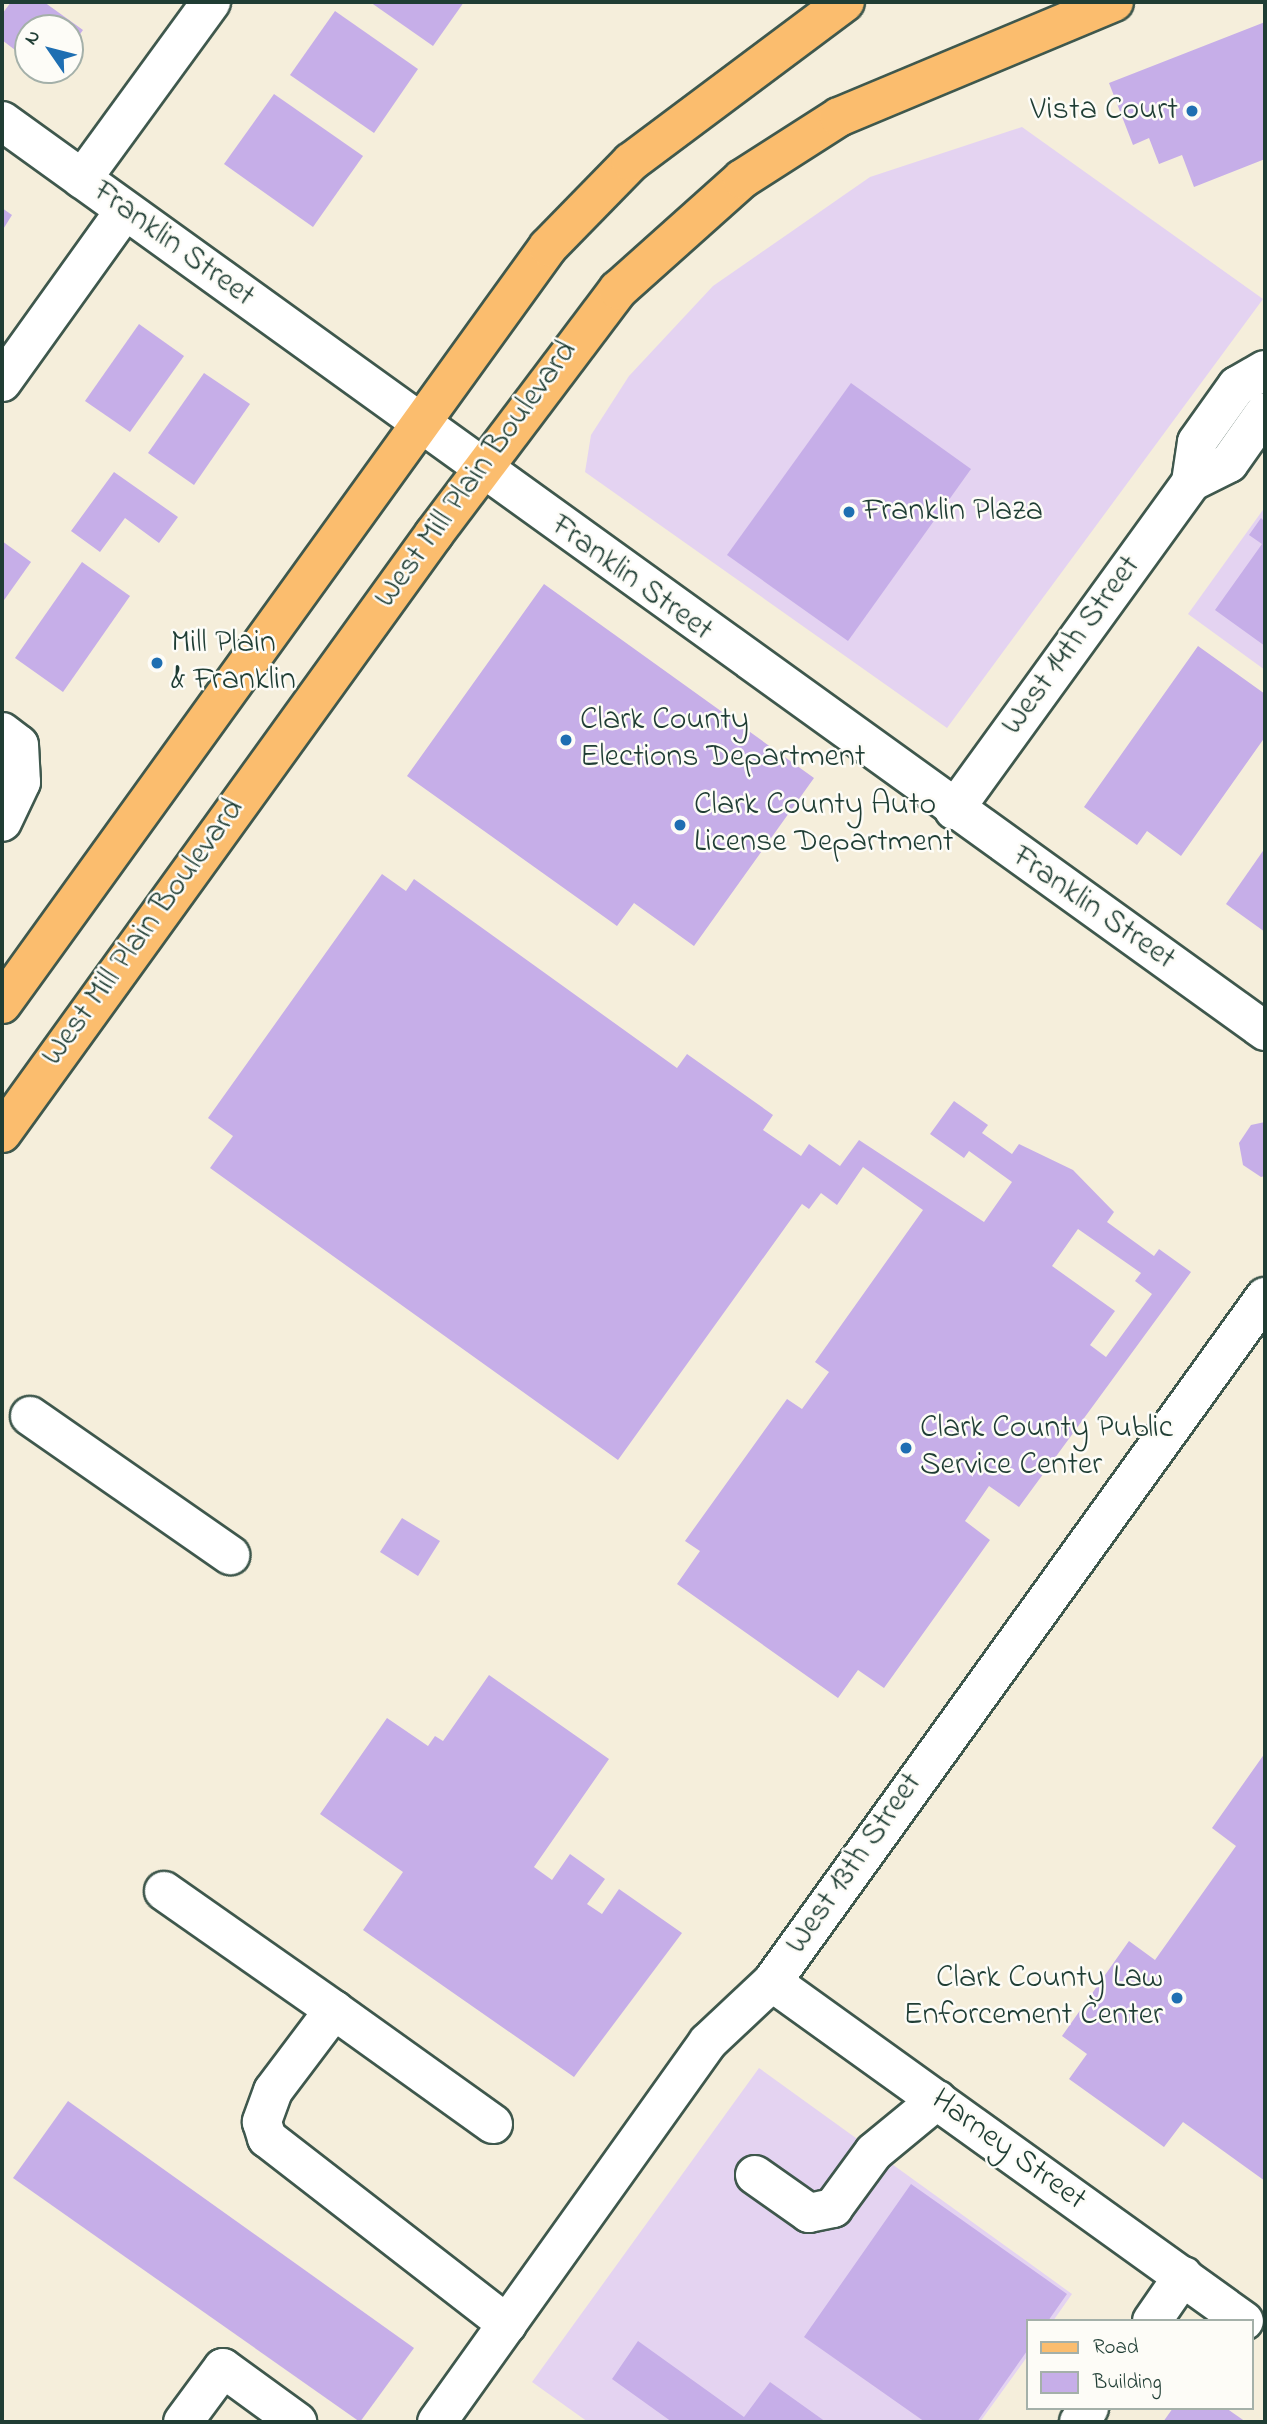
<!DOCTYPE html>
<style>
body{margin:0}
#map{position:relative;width:1267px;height:2424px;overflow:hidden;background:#f5eedb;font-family:"Indie Flower",sans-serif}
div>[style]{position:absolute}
.built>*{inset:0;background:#e4d3f1}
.building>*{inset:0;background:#c6aee8}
.roads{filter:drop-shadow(2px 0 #3f584d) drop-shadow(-2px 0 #3f584d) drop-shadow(0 2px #3f584d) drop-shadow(0 -2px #3f584d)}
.minor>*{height:38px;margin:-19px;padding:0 19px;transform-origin:19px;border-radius:19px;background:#fff}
.major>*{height:38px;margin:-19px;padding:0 19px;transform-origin:19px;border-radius:19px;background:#fbbd6e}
.dots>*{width:19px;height:19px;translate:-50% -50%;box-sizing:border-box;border:4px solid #fdfcf7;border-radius:50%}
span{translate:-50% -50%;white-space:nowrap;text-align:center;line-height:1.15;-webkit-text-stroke:5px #fdfcf7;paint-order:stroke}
.poi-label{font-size:32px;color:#1f3d34}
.right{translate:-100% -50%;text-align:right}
.left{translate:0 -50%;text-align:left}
.street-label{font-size:32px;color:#1f3d34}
.frame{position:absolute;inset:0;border:4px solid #1f3d34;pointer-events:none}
.legend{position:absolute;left:1026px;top:2319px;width:228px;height:91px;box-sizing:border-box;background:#fdfcf7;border:2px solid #a4b0a9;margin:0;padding:9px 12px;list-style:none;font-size:21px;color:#1f3d34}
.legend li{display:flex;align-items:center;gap:14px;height:35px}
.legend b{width:35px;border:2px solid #a4b0a9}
.north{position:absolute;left:14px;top:14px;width:70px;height:70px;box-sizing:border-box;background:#fdfcf7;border:2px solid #a4b0a9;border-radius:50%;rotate:305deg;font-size:19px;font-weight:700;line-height:28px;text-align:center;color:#1f3d34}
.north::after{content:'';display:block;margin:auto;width:24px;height:32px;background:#1f6fb2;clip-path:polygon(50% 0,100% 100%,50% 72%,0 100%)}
</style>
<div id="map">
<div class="built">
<div style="clip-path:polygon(1022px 127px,1263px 299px,947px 728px,585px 472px,591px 435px,629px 376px,713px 286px,870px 177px)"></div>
<div style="clip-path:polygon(1265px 507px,1265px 670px,1188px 614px)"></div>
<div style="clip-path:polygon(759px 2068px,1072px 2294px,1053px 2321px,1027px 2321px,1027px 2357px,980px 2422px,588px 2422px,532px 2382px)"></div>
</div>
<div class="building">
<div style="clip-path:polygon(11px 2px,44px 2px,83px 30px,70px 48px,70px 28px,28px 28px,28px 60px,2px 40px,2px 14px)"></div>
<div style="clip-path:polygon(370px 2px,464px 2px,433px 46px)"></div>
<div style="clip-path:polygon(335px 11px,418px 69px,374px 133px,290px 75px)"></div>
<div style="clip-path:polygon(1265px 22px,1265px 159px,1194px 187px,1182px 155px,1159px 164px,1149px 138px,1133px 145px,1109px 83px)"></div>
<div style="clip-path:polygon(274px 94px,363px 156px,313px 227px,224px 164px)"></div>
<div style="clip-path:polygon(2px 208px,12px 215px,2px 231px)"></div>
<div style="clip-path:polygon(139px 324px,184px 356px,130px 432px,85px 401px)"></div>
<div style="clip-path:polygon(204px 373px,250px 404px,194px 485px,148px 453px)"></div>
<div style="clip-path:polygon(851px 383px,971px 469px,848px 641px,727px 555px)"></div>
<div style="clip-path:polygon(114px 472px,178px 517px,159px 543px,125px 518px,100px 552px,71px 531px)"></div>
<div style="clip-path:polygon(1261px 518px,1265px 522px,1265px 646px,1215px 610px,1262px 544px,1249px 535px)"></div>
<div style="clip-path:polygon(2px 541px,31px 562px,2px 603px)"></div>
<div style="clip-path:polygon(82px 562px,130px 596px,63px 692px,15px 658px)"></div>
<div style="clip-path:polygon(544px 584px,814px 778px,694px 946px,634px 903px,617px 926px,407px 776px)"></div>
<div style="clip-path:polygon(1198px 646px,1265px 694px,1265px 737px,1181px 856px,1147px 831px,1137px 845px,1084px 807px)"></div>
<div style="clip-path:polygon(1265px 848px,1265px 932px,1226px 904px)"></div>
<div style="clip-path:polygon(evenodd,382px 874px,406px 891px,414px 879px,677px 1068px,687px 1054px,773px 1115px,763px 1130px,801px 1156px,809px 1144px,840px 1166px,859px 1140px,984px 1222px,1012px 1182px,969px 1151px,964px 1158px,930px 1134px,954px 1101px,988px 1125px,982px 1133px,1012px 1154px,1019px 1144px,1073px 1170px,1114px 1212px,1107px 1222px,1154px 1256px,1159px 1249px,1191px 1272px,1019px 1507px,989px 1486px,965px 1521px,990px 1540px,884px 1688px,858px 1670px,838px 1698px,677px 1584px,700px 1551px,685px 1541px,787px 1399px,802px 1409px,829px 1372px,815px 1362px,923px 1210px,863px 1167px,837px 1205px,821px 1193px,809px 1209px,802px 1204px,618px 1460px,210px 1168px,233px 1136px,208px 1118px,382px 874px,1078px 1229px,1141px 1273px,1135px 1281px,1152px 1294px,1106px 1357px,1090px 1345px,1115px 1311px,1052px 1266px,1078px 1229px)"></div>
<div style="clip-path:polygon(1265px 1122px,1265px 1176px,1261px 1177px,1243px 1165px,1239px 1143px,1251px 1125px)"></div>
<div style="clip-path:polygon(402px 1518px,440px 1541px,418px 1576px,380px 1552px)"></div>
<div style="clip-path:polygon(489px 1675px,609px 1759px,534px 1867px,552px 1880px,570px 1854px,605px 1879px,587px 1904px,602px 1914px,619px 1889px,682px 1933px,574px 2077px,363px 1930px,403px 1872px,320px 1814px,387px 1718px,428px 1746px,435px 1736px,443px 1741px)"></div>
<div style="clip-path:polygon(1265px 1753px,1265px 2181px,1183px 2122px,1164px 2147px,1069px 2079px,1087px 2054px,1062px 2036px,1129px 1941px,1155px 1960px,1236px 1846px,1212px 1828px)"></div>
<div style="clip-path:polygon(68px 2101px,414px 2348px,360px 2422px,13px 2178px)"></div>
<div style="clip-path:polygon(911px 2184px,1067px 2294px,1048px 2321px,1027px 2321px,1027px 2351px,977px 2422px,925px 2422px,804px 2337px)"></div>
<div style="clip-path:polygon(638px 2341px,744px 2417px,770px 2382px,826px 2422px,672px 2422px,612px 2379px)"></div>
<div style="clip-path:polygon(1173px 2408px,1226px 2408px,1246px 2422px,1163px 2422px)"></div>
</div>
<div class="roads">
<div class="minor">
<div style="left:2px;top:121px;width:1557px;rotate:35.77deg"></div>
<div style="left:82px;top:179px;width:219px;rotate:-53.9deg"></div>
<div style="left:2px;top:382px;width:211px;rotate:-54.4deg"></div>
<div style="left:1191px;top:482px;width:42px;rotate:-26.6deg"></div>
<div style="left:1229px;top:463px;width:62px;rotate:-54.8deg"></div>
<div style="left:2px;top:732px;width:21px;rotate:37deg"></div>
<div style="left:19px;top:745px;width:37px;rotate:87deg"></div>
<div style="left:21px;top:782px;width:44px;rotate:115.4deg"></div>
<div style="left:954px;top:810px;width:405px;rotate:-54.1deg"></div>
<div style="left:1191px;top:482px;width:40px;rotate:-81.5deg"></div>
<div style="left:1197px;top:442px;width:69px;rotate:-54.5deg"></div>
<div style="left:1237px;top:386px;width:32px;rotate:-30deg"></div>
<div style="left:30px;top:1416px;width:244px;rotate:34.8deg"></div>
<div style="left:164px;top:1891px;width:208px;rotate:35deg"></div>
<div style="left:772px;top:1982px;width:581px;rotate:35.69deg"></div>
<div style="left:493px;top:2124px;width:196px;rotate:-144.4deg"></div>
<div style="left:334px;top:2010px;width:101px;rotate:127deg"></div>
<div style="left:273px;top:2091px;width:33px;rotate:110deg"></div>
<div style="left:262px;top:2122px;width:17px;rotate:73deg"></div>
<div style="left:267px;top:2138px;width:304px;rotate:37.8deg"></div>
<div style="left:755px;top:2175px;width:66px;rotate:35.1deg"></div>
<div style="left:809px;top:2213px;width:25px;rotate:-12deg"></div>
<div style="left:833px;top:2208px;width:69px;rotate:-53.8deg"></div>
<div style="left:874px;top:2152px;width:82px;rotate:-39.5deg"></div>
<div style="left:1152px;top:2321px;width:55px;rotate:-55.4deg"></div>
<div style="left:183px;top:2422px;width:67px;rotate:-53.5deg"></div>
<div style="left:223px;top:2368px;width:92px;rotate:36.1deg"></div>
<div style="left:437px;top:2422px;width:467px;rotate:-54.5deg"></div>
<div style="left:708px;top:2042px;width:88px;rotate:-43.2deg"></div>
<div style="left:772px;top:1982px;width:844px;rotate:-54.26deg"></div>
<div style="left:1079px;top:2422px;width:17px;rotate:-54deg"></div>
</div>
<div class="major">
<div style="left:2px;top:1004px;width:933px;rotate:-54.2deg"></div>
<div style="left:548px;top:247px;width:119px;rotate:-45.7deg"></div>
<div style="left:631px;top:162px;width:267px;rotate:-36.8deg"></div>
<div style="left:2px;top:1133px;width:739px;rotate:-54.2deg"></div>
<div style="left:434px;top:534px;width:306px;rotate:-53deg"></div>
<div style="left:618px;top:290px;width:166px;rotate:-41.8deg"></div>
<div style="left:742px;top:179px;width:115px;rotate:-32.6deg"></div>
<div style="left:839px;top:117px;width:298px;rotate:-22.7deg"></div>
</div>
</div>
<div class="dots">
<div style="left:1192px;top:111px;background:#1f6fb2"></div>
<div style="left:849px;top:512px;background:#1f6fb2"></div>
<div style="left:157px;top:663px;background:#1f6fb2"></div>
<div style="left:566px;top:740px;background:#1f6fb2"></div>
<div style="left:680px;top:825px;background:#1f6fb2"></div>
<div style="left:906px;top:1448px;background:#1f6fb2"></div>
<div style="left:1177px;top:1998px;background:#1f6fb2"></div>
</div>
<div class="poi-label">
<span class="right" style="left:1178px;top:111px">Vista Court</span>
<span class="left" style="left:863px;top:512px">Franklin Plaza</span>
<span class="left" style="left:171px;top:663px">Mill Plain<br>&amp; Franklin</span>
<span class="left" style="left:580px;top:740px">Clark County<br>Elections Department</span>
<span class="left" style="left:694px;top:825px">Clark County Auto<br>License Department</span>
<span class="left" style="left:920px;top:1448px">Clark County Public<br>Service Center</span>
<span class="right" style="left:1163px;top:1998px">Clark County Law<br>Enforcement Center</span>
</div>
<div class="street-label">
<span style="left:173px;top:245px;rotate:36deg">Franklin Street</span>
<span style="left:477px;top:475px;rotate:-54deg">West Mill Plain Boulevard</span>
<span style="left:631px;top:579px;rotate:36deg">Franklin Street</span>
<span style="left:1072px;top:646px;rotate:-54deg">West 14th Street</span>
<span style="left:1093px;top:909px;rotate:35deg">Franklin Street</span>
<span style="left:144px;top:933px;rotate:-54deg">West Mill Plain Boulevard</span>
<span style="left:855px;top:1864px;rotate:-55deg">West 13th Street</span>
<span style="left:1008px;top:2151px;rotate:36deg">Harney Street</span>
</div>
<div class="frame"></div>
<ul class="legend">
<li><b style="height:9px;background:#fbbd6e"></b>Road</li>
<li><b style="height:19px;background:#c6aee8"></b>Building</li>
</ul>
<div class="north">N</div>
</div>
